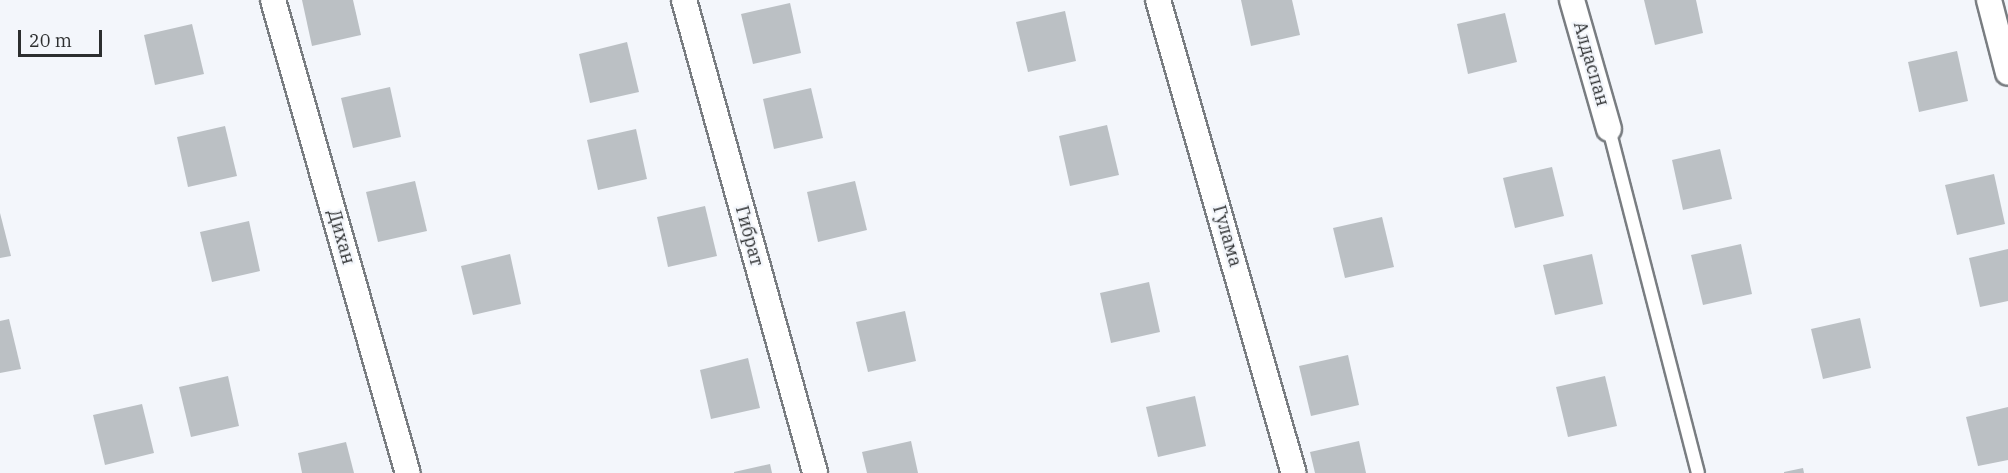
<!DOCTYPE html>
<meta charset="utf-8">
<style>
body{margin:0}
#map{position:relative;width:2008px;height:473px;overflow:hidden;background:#f3f6fb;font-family:"IBM Plex Serif",serif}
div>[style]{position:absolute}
.building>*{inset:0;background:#bbc0c4}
.roads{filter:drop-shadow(2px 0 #797d81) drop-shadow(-2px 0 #797d81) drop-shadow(0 2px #797d81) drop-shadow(0 -2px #797d81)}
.lane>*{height:12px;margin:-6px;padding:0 6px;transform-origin:6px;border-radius:6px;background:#fff}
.street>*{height:24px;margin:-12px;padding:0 12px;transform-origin:12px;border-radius:12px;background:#fff}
span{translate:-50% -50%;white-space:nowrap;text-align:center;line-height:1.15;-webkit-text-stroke:4.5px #f3f6fb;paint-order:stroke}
.street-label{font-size:18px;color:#2c2e2f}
.scale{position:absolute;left:18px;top:30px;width:84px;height:27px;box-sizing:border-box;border:3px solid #2c2e2f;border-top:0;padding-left:8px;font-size:18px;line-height:21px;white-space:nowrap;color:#2c2e2f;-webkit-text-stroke:4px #f3f6fb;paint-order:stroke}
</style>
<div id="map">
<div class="building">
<div style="clip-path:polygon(302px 0,353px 0,361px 35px,312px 46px)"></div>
<div style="clip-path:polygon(1241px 0,1292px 0,1300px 35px,1251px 46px)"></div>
<div style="clip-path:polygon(1644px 0,1696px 0,1703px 33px,1655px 45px)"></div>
<div style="clip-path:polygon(790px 3px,801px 53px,753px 64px,741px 14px)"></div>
<div style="clip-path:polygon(1065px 11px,1076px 61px,1028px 72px,1016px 22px)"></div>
<div style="clip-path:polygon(1505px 13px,1517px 62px,1468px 74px,1457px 24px)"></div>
<div style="clip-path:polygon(192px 24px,204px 74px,155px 85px,144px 35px)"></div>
<div style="clip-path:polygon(627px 42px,639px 92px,590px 103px,579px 54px)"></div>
<div style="clip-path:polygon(1957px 51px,1968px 101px,1919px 112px,1908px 62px)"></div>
<div style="clip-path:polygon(390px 87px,401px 137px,353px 148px,341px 98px)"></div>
<div style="clip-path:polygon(811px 88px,823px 138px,774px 149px,763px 99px)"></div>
<div style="clip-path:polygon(1107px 125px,1119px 175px,1070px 186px,1059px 136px)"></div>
<div style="clip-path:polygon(225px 126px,237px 176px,188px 187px,177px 137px)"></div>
<div style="clip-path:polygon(636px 129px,647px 179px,598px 190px,587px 140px)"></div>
<div style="clip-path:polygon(1720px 149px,1732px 199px,1683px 210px,1672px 160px)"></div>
<div style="clip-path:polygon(1552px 167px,1564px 216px,1515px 228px,1503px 178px)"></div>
<div style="clip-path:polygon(1994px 174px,2005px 224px,1957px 235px,1945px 185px)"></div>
<div style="clip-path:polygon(415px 181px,427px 231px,378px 242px,366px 192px)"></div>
<div style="clip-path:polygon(855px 181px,867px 230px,818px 242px,807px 192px)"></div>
<div style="clip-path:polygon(705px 206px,717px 256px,668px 267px,657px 217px)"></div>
<div style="clip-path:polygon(0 213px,11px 256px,0 258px)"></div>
<div style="clip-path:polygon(1382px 217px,1394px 267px,1345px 278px,1333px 228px)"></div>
<div style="clip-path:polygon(249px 221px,260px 271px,212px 282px,200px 232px)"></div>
<div style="clip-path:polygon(1741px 244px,1752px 294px,1703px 305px,1691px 255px)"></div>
<div style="clip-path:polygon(2008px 249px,2008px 301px,1980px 307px,1969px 258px)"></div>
<div style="clip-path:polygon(510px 254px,521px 304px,473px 315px,461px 266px)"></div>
<div style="clip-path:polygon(1592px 254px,1603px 304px,1555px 315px,1543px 265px)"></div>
<div style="clip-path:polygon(1149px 282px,1160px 332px,1111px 343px,1100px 293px)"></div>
<div style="clip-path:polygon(905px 311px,916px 361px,868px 372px,856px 322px)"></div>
<div style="clip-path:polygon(1860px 318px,1871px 368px,1823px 379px,1811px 329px)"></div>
<div style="clip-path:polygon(9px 319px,21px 369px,0 373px,0 321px)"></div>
<div style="clip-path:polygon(1348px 355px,1359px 405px,1311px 416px,1299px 366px)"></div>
<div style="clip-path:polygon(748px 358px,760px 408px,711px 419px,700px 370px)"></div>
<div style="clip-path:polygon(228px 376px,239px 426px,191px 437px,179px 387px)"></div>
<div style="clip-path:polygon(1605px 376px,1617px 426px,1568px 437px,1556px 387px)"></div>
<div style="clip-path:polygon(1195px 396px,1206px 446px,1158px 457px,1146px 407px)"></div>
<div style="clip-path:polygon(142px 404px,154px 453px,105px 465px,93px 415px)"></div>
<div style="clip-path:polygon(2008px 407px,2008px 460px,1978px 466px,1966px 417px)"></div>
<div style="clip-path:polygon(911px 441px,918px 473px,867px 473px,862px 452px)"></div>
<div style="clip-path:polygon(1359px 441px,1366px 473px,1315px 473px,1310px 452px)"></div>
<div style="clip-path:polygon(346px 442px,354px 473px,302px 473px,298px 453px)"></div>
<div style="clip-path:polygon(770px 464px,772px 473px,734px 473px,734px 472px)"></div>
<div style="clip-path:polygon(1803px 468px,1804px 473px,1784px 473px,1784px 472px)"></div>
</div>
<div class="roads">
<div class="lane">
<div style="left:1609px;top:129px;width:355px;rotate:75.5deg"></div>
</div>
<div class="street">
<div style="left:273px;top:0;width:492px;rotate:74.1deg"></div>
<div style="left:684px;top:0;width:491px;rotate:74.5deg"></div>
<div style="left:1158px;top:0;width:492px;rotate:74deg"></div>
<div style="left:1572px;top:0;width:134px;rotate:74deg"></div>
<div style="left:1989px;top:0;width:75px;rotate:75.4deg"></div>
</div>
</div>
<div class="street-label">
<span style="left:1591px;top:64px;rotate:74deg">Алдаспан</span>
<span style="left:749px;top:236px;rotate:75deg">Гибрат</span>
<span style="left:1227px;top:236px;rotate:74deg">Гулама</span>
<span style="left:341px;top:237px;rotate:74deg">Дихан</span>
</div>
<div class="scale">20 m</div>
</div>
